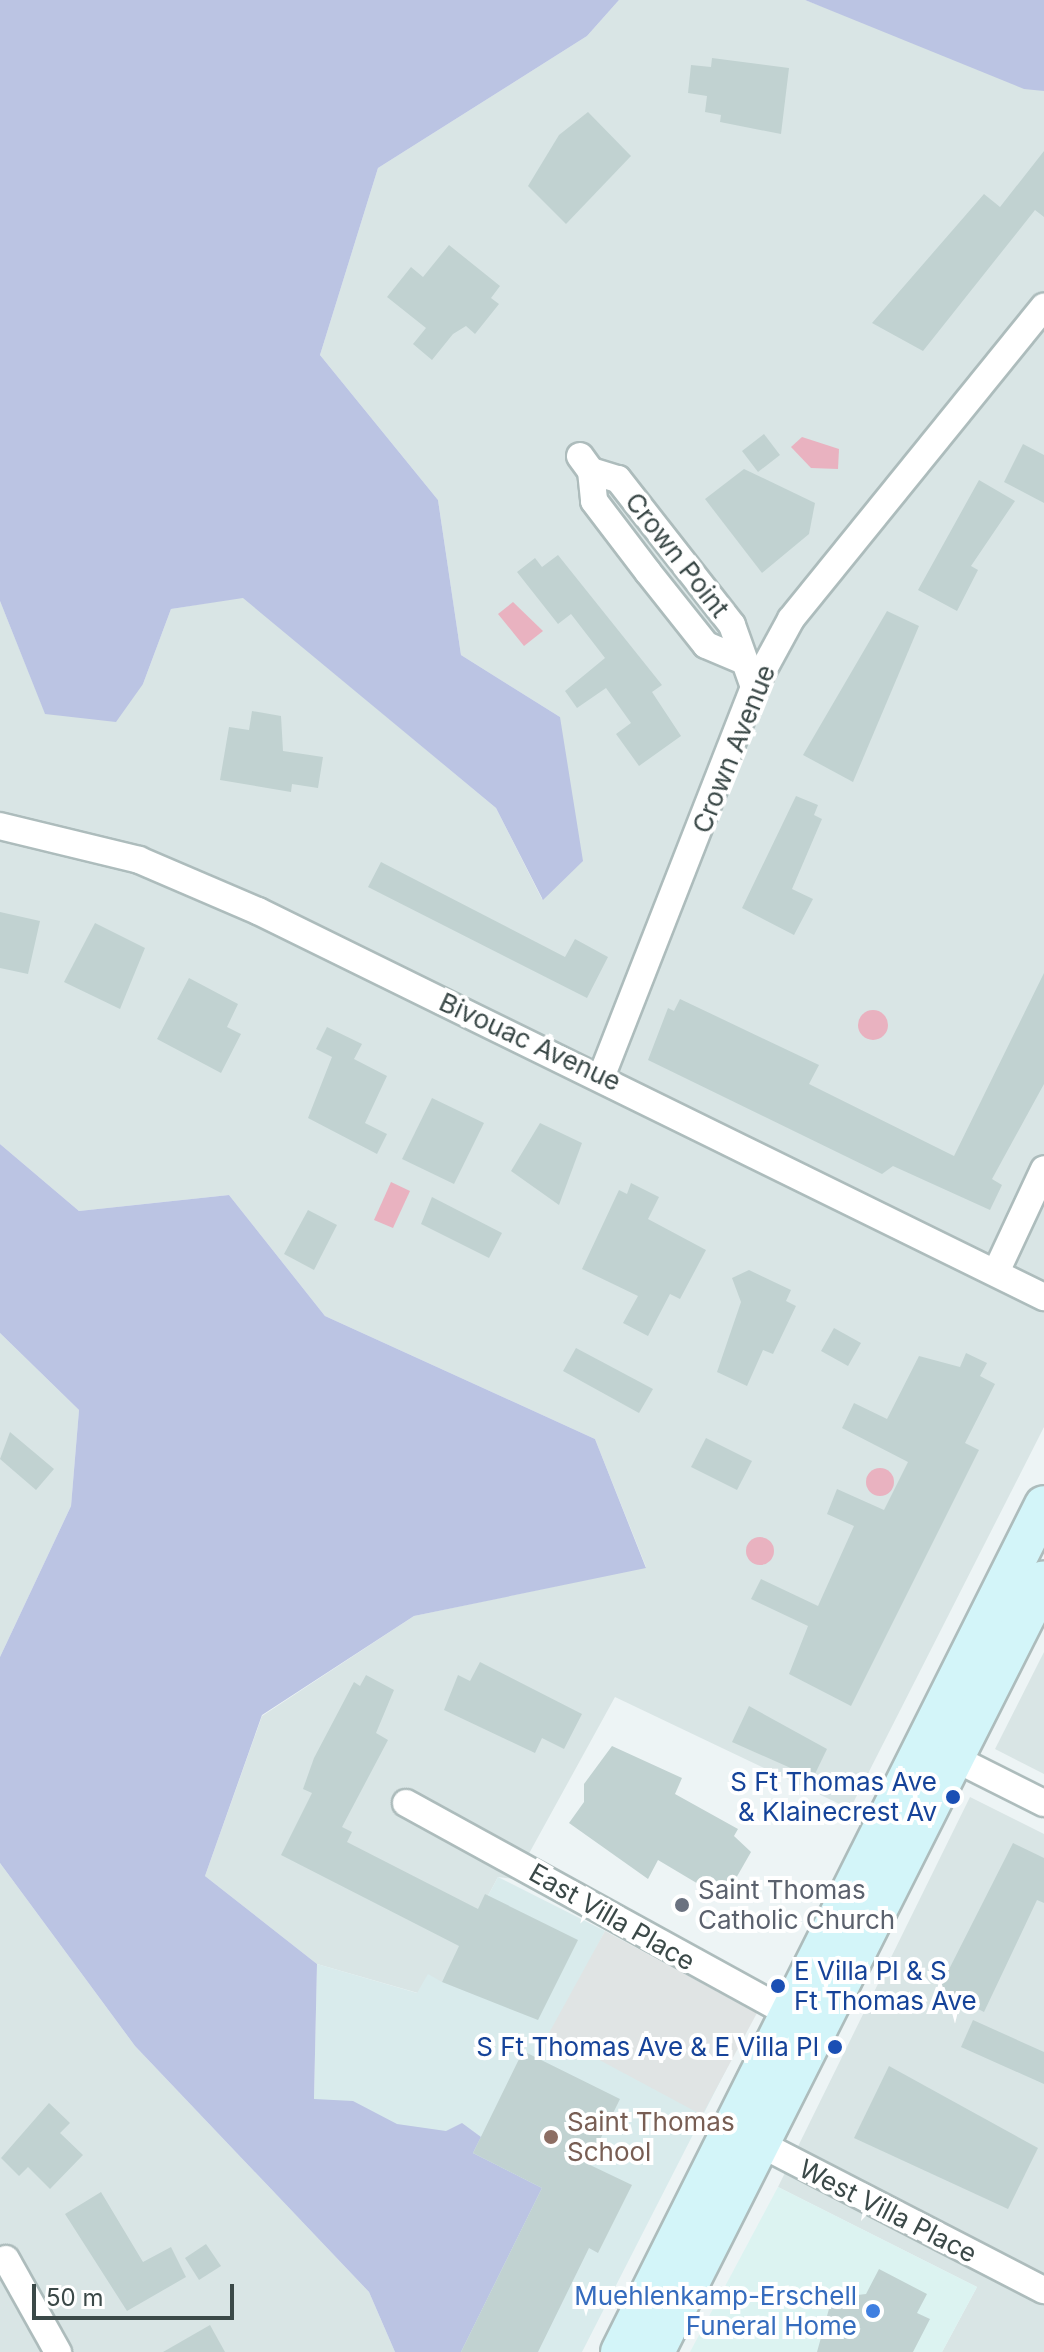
<!DOCTYPE html>
<style>
body{margin:0}
#map{position:relative;width:1044px;height:2352px;overflow:hidden;background:#edf4f5;font-family:Inter,sans-serif}
div>[style]{position:absolute}
.residential>*{inset:0;background:#d9e5e5}
.commercial>*{inset:0;background:#dcf3f1}
.education>*{inset:0;background:#d9ebec}
.green>*{inset:0;background:#bbc4e3}
.parking>*{inset:0;background:#e0e4e4}
.water>*{inset:0;background:#e9b2c0}
.round{border-radius:50%}
.building>*{inset:0;background:#c1d2d1}
.roads{filter:drop-shadow(2px 0 #adbcbc) drop-shadow(-2px 0 #adbcbc) drop-shadow(0 2px #adbcbc) drop-shadow(0 -2px #adbcbc)}
.street>*{height:26px;margin:-13px;padding:0 13px;transform-origin:13px;border-radius:13px;background:#fff}
.secondary>*{height:38px;margin:-19px;padding:0 19px;transform-origin:19px;border-radius:19px;background:#d3f5f9}
.dots>*{width:22px;height:22px;translate:-50% -50%;box-sizing:border-box;border:4px solid #fff;border-radius:50%}
span{translate:-50% -50%;white-space:nowrap;text-align:center;line-height:1.15;-webkit-text-stroke:8px #fff;paint-order:stroke}
.street-label{font-size:26px;color:#3b4948}
.transit-label{font-size:26px;color:#164399}
.right{translate:-100% -50%;text-align:right}
.left{translate:0 -50%;text-align:left}
.worship-label{font-size:26px;color:#5b616d}
.education-label{font-size:26px;color:#785e54}
.shop-label{font-size:26px;color:#366cbe}
.scale{position:absolute;left:32px;top:2284px;width:202px;height:36px;box-sizing:border-box;border:4px solid #3b4948;border-top:0;padding-left:10px;font-size:24px;line-height:28px;white-space:nowrap;color:#3b4948;-webkit-text-stroke:6px #fff;paint-order:stroke}
</style>
<div id="map">
<div class="residential">
<div style="clip-path:polygon(619px 0,805px 0,1044px 91px,1044px 1427px,850px 1809px,615px 1697px,515px 1879px,498px 1877px,442px 1982px,418px 1993px,317px 1964px,205px 1876px,262px 1716px,414px 1616px,646px 1567px,595px 1439px,325px 1316px,229px 1195px,79px 1211px,0 1144px,0 601px,45px 713px,143px 684px,171px 609px,243px 597px,496px 808px,542px 899px,560px 717px,461px 655px,438px 500px,320px 355px,378px 168px,587px 36px)"></div>
<div style="clip-path:polygon(0 1333px,79px 1410px,71px 1506px,0 1657px)"></div>
<div style="clip-path:polygon(1044px 1652px,1044px 1774px,995px 1749px)"></div>
<div style="clip-path:polygon(970px 1797px,1044px 1834px,1044px 2352px,942px 2352px,977px 2287px,778px 2187px)"></div>
<div style="clip-path:polygon(0 1863px,135px 2046px,369px 2292px,395px 2352px,0 2352px)"></div>
</div>
<div class="commercial">
<div style="clip-path:polygon(778px 2187px,977px 2287px,942px 2352px,690px 2352px)"></div>
</div>
<div class="education">
<div style="clip-path:polygon(498px 1877px,605px 1931px,577px 1985px,729px 2064px,582px 2352px,395px 2352px,314px 2099px,317px 1964px,417px 1993px,428px 1974px,442px 1982px)"></div>
</div>
<div class="green">
<div style="clip-path:polygon(0 0,619px 0,587px 36px,378px 168px,320px 355px,438px 500px,461px 655px,560px 717px,583px 861px,543px 900px,496px 808px,243px 598px,171px 609px,143px 684px,116px 722px,45px 714px,0 601px)"></div>
<div style="clip-path:polygon(805px 0,1044px 0,1044px 91px,1024px 89px)"></div>
<div style="clip-path:polygon(0 1144px,79px 1211px,229px 1195px,325px 1316px,595px 1439px,646px 1568px,414px 1616px,262px 1715px,205px 1876px,317px 1964px,314px 2099px,353px 2101px,397px 2124px,446px 2131px,462px 2123px,481px 2137px,473px 2153px,542px 2188px,461px 2352px,395px 2352px,369px 2292px,135px 2046px,0 1863px,0 1657px,71px 1506px,79px 1410px,0 1333px)"></div>
</div>
<div class="parking">
<div style="clip-path:polygon(605px 1931px,757px 2013px,702px 2115px,549px 2033px)"></div>
</div>
<div class="water">
<div style="clip-path:polygon(802px 437px,839px 449px,838px 469px,811px 468px,791px 447px)"></div>
<div style="clip-path:polygon(513px 602px,543px 631px,524px 646px,498px 614px)"></div>
<div class="round" style="left:858px;top:1010px;width:30px;height:30px"></div>
<div style="clip-path:polygon(391px 1182px,410px 1191px,393px 1228px,374px 1220px)"></div>
<div class="round" style="left:866px;top:1468px;width:28px;height:28px"></div>
<div class="round" style="left:746px;top:1537px;width:28px;height:28px"></div>
</div>
<div class="building">
<div style="clip-path:polygon(712px 58px,789px 68px,781px 134px,720px 122px,721px 115px,705px 112px,707px 96px,688px 93px,691px 65px,711px 67px)"></div>
<div style="clip-path:polygon(588px 112px,631px 156px,566px 224px,528px 186px,559px 135px)"></div>
<div style="clip-path:polygon(1044px 151px,1044px 217px,1035px 210px,923px 351px,872px 323px,984px 194px,1000px 207px)"></div>
<div style="clip-path:polygon(449px 245px,500px 286px,491px 298px,499px 304px,475px 334px,466px 326px,453px 334px,432px 360px,413px 344px,426px 328px,387px 297px,411px 267px,423px 277px)"></div>
<div style="clip-path:polygon(764px 434px,780px 455px,758px 472px,742px 451px)"></div>
<div style="clip-path:polygon(1023px 444px,1044px 455px,1044px 503px,1004px 482px)"></div>
<div style="clip-path:polygon(744px 469px,815px 503px,809px 534px,762px 573px,705px 499px)"></div>
<div style="clip-path:polygon(979px 480px,1015px 501px,971px 566px,978px 570px,957px 611px,918px 590px)"></div>
<div style="clip-path:polygon(558px 555px,662px 685px,652px 692px,681px 736px,639px 766px,616px 734px,631px 723px,606px 688px,577px 708px,565px 691px,605px 658px,571px 614px,558px 624px,517px 572px,535px 558px,542px 567px)"></div>
<div style="clip-path:polygon(887px 611px,919px 626px,853px 782px,803px 755px)"></div>
<div style="clip-path:polygon(252px 711px,281px 716px,283px 751px,323px 757px,318px 788px,292px 784px,291px 792px,220px 780px,229px 727px,249px 730px)"></div>
<div style="clip-path:polygon(796px 796px,818px 805px,814px 815px,822px 819px,792px 889px,813px 899px,794px 935px,742px 908px)"></div>
<div style="clip-path:polygon(381px 862px,565px 957px,575px 939px,608px 957px,587px 998px,368px 887px)"></div>
<div style="clip-path:polygon(0 912px,40px 921px,28px 974px,0 968px)"></div>
<div style="clip-path:polygon(95px 923px,145px 948px,120px 1009px,64px 982px)"></div>
<div style="clip-path:polygon(1044px 973px,1044px 1084px,992px 1179px,1002px 1185px,990px 1210px,893px 1166px,882px 1174px,648px 1060px,668px 1008px,674px 1011px,680px 999px,819px 1065px,809px 1084px,954px 1156px)"></div>
<div style="clip-path:polygon(189px 978px,238px 1004px,227px 1027px,241px 1034px,221px 1073px,157px 1039px)"></div>
<div style="clip-path:polygon(327px 1027px,362px 1044px,354px 1059px,387px 1076px,365px 1123px,387px 1134px,377px 1154px,308px 1118px,332px 1057px,316px 1049px)"></div>
<div style="clip-path:polygon(432px 1098px,484px 1123px,454px 1184px,402px 1159px)"></div>
<div style="clip-path:polygon(540px 1123px,582px 1143px,559px 1205px,511px 1171px)"></div>
<div style="clip-path:polygon(631px 1183px,659px 1197px,648px 1219px,706px 1250px,680px 1299px,670px 1294px,648px 1336px,623px 1323px,638px 1296px,582px 1269px,619px 1190px,627px 1194px)"></div>
<div style="clip-path:polygon(432px 1197px,502px 1233px,489px 1258px,421px 1224px)"></div>
<div style="clip-path:polygon(308px 1210px,337px 1225px,314px 1270px,284px 1254px)"></div>
<div style="clip-path:polygon(749px 1270px,791px 1290px,786px 1301px,796px 1306px,773px 1354px,763px 1350px,747px 1386px,717px 1372px,741px 1302px,732px 1278px)"></div>
<div style="clip-path:polygon(834px 1328px,861px 1343px,848px 1366px,821px 1351px)"></div>
<div style="clip-path:polygon(576px 1348px,653px 1389px,639px 1413px,563px 1371px)"></div>
<div style="clip-path:polygon(966px 1353px,987px 1363px,980px 1376px,995px 1384px,965px 1443px,979px 1450px,851px 1706px,789px 1674px,808px 1626px,751px 1599px,761px 1579px,818px 1606px,854px 1526px,827px 1514px,837px 1489px,884px 1510px,908px 1462px,842px 1428px,854px 1403px,887px 1419px,919px 1356px,960px 1367px)"></div>
<div style="clip-path:polygon(10px 1432px,54px 1469px,36px 1490px,0 1459px)"></div>
<div style="clip-path:polygon(706px 1438px,752px 1461px,737px 1490px,691px 1467px)"></div>
<div style="clip-path:polygon(480px 1662px,582px 1714px,564px 1749px,542px 1738px,535px 1753px,444px 1710px,458px 1675px,470px 1681px)"></div>
<div style="clip-path:polygon(366px 1675px,394px 1690px,376px 1733px,388px 1740px,342px 1827px,352px 1832px,347px 1842px,478px 1909px,485px 1894px,578px 1940px,538px 2020px,442px 1982px,459px 1946px,281px 1855px,312px 1793px,303px 1789px,314px 1758px,354px 1682px,360px 1686px)"></div>
<div style="clip-path:polygon(749px 1706px,827px 1749px,813px 1778px,732px 1742px)"></div>
<div style="clip-path:polygon(612px 1746px,682px 1778px,675px 1794px,738px 1829px,734px 1836px,751px 1852px,731px 1887px,711px 1881px,705px 1888px,658px 1860px,648px 1879px,569px 1823px,584px 1802px,584px 1784px)"></div>
<div style="clip-path:polygon(1013px 1843px,1044px 1858px,1044px 1903px,1037px 1900px,984px 2012px,939px 1989px)"></div>
<div style="clip-path:polygon(973px 2020px,1044px 2052px,1044px 2084px,961px 2047px)"></div>
<div style="clip-path:polygon(523px 2051px,620px 2099px,588px 2164px,632px 2185px,598px 2253px,589px 2248px,538px 2352px,461px 2352px,542px 2188px,473px 2153px)"></div>
<div style="clip-path:polygon(889px 2066px,1038px 2148px,1008px 2209px,854px 2138px)"></div>
<div style="clip-path:polygon(49px 2103px,70px 2123px,60px 2133px,83px 2155px,50px 2189px,28px 2167px,19px 2176px,1px 2158px)"></div>
<div style="clip-path:polygon(101px 2192px,143px 2262px,171px 2247px,186px 2277px,127px 2311px,65px 2214px)"></div>
<div style="clip-path:polygon(206px 2244px,221px 2266px,199px 2280px,185px 2258px)"></div>
<div style="clip-path:polygon(879px 2269px,927px 2294px,917px 2313px,930px 2319px,913px 2352px,817px 2352px,832px 2298px,866px 2294px)"></div>
<div style="clip-path:polygon(210px 2325px,225px 2352px,163px 2352px)"></div>
</div>
<div class="roads">
<div class="street">
<div style="left:580px;top:456px;width:19px;rotate:54deg"></div>
<div style="left:591px;top:471px;width:30px;rotate:84deg"></div>
<div style="left:594px;top:501px;width:89px;rotate:52.7deg"></div>
<div style="left:648px;top:572px;width:93px;rotate:51.5deg"></div>
<div style="left:706px;top:645px;width:36px;rotate:23deg"></div>
<div style="left:591px;top:471px;width:28px;rotate:17deg"></div>
<div style="left:618px;top:479px;width:185px;rotate:52deg"></div>
<div style="left:732px;top:625px;width:66px;rotate:70.5deg"></div>
<div style="left:0;top:826px;width:143px;rotate:13.7deg"></div>
<div style="left:139px;top:860px;width:129px;rotate:23.2deg"></div>
<div style="left:258px;top:911px;width:876px;rotate:26.16deg"></div>
<div style="left:602px;top:1075px;width:417px;rotate:-68.6deg"></div>
<div style="left:754px;top:687px;width:77px;rotate:-61.4deg"></div>
<div style="left:791px;top:619px;width:402px;rotate:-51deg"></div>
<div style="left:997px;top:1270px;width:111px;rotate:-65deg"></div>
<div style="left:940px;top:1751px;width:116px;rotate:26.6deg"></div>
<div style="left:406px;top:1803px;width:454px;rotate:28.8deg"></div>
<div style="left:747px;top:2137px;width:334px;rotate:27.3deg"></div>
<div style="left:6px;top:2259px;width:107px;rotate:60.8deg"></div>
</div>
<div class="secondary">
<div style="left:620px;top:2352px;width:947px;rotate:-63.41deg"></div>
<div style="left:655px;top:2352px;width:864px;rotate:-63.26deg"></div>
</div>
</div>
<div class="dots">
<div style="left:953px;top:1797px;background:#1a4fb4"></div>
<div style="left:682px;top:1905px;background:#6b7280"></div>
<div style="left:778px;top:1986px;background:#1a4fb4"></div>
<div style="left:835px;top:2047px;background:#1a4fb4"></div>
<div style="left:551px;top:2137px;background:#8d6e63"></div>
<div style="left:873px;top:2311px;background:#3f7fe0"></div>
</div>
<div class="street-label">
<span style="left:677px;top:555px;rotate:52deg">Crown Point</span>
<span style="left:734px;top:749px;rotate:-68deg">Crown Avenue</span>
<span style="left:530px;top:1042px;rotate:25deg">Bivouac Avenue</span>
<span style="left:612px;top:1917px;rotate:30deg">East Villa Place</span>
<span style="left:888px;top:2211px;rotate:27deg">West Villa Place</span>
</div>
<div class="transit-label">
<span class="right" style="left:937px;top:1797px">S Ft Thomas Ave<br>&amp; Klainecrest Av</span>
<span class="left" style="left:794px;top:1986px">E Villa Pl &amp; S<br>Ft Thomas Ave</span>
<span class="right" style="left:819px;top:2047px">S Ft Thomas Ave &amp; E Villa Pl</span>
</div>
<div class="worship-label">
<span class="left" style="left:698px;top:1905px">Saint Thomas<br>Catholic Church</span>
</div>
<div class="education-label">
<span class="left" style="left:567px;top:2137px">Saint Thomas<br>School</span>
</div>
<div class="shop-label">
<span class="right" style="left:857px;top:2311px">Muehlenkamp-Erschell<br>Funeral Home</span>
</div>
<div class="scale">50 m</div>
</div>
